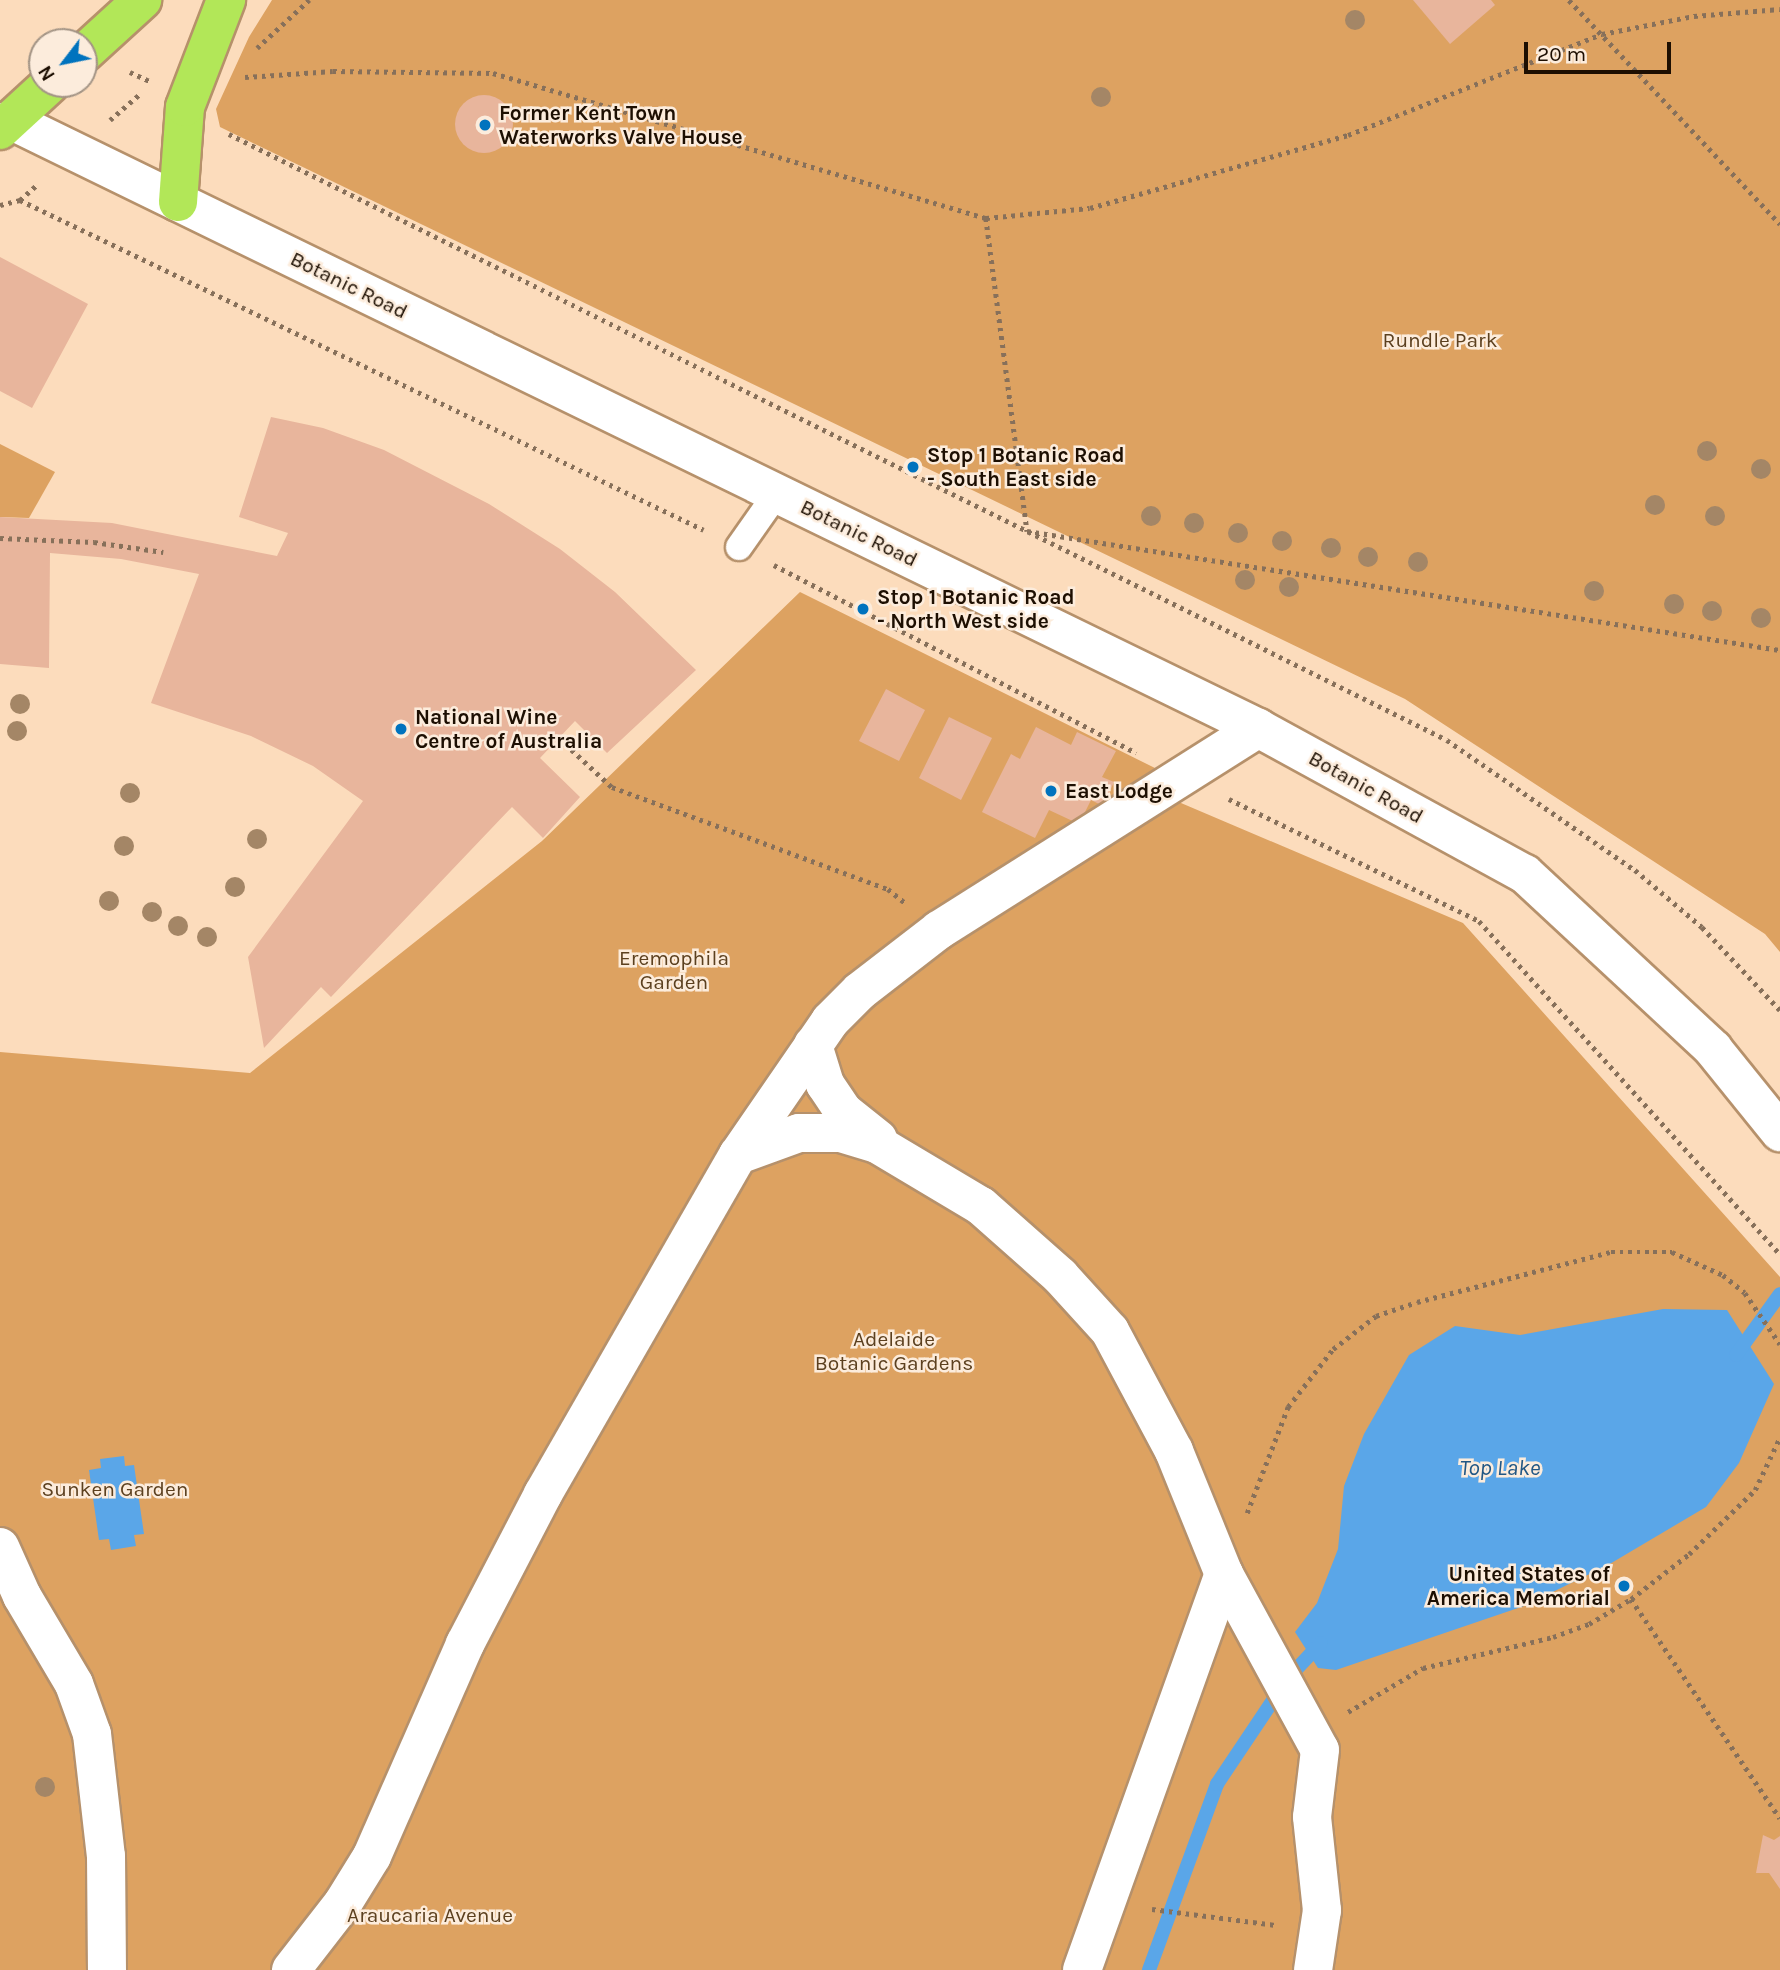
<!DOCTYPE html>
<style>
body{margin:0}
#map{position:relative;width:1780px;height:1970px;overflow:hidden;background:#fcdcbc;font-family:Karla,sans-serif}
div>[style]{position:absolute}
.green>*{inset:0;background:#dda261}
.water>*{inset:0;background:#5aa6e8}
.stream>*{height:14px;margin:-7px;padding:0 7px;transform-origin:7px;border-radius:7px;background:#5aa6e8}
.building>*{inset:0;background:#e8b59c}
.round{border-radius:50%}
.path>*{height:4.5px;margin-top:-2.25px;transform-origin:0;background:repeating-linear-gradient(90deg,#87705a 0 3.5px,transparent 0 8.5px)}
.roads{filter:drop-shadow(2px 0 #b6916b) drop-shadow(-2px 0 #b6916b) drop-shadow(0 2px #b6916b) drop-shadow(0 -2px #b6916b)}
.lane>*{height:26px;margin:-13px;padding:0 13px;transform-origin:13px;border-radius:13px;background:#fff}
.street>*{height:38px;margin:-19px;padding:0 19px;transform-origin:19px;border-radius:19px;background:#fff}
.secondary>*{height:38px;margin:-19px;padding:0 19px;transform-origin:19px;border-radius:19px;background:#fff}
.highway>*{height:38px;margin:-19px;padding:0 19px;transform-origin:19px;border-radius:19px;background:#b2e758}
.trees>*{width:20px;height:20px;margin:-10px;border-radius:50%;background:#a48666}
.dots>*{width:19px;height:19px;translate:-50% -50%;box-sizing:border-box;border:4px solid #fcecdc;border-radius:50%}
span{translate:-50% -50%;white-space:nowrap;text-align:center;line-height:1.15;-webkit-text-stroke:5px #fcecdc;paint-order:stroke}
.poi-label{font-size:21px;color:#1d0f02;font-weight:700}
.left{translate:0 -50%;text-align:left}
.right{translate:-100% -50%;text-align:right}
.street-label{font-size:21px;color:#1d0f02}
.park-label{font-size:21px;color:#5c401f}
.water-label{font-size:23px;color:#225784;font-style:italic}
.north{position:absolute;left:28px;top:28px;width:70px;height:70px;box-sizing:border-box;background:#fcecdc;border:2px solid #a39485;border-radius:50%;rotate:238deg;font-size:19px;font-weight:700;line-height:28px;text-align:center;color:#1d0f02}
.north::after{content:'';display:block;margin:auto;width:24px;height:32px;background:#0073be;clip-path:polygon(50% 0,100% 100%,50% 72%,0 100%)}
.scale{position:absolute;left:1524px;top:42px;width:147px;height:32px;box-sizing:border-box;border:4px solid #1d0f02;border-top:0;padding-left:9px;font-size:21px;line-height:24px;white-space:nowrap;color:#1d0f02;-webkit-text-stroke:5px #fcecdc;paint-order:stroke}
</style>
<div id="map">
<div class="green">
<div style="clip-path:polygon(272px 0,1780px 0,1780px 952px,1765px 934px,1405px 699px,220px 127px,216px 109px,249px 37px)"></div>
<div style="clip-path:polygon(0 444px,55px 472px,29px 518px,0 517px)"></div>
<div style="clip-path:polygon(800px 592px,1163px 772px,1181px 803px,1463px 923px,1780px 1277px,1780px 1970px,0 1970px,0 1052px,250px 1073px,542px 841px)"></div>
</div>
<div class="water">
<div style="clip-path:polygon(1663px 1309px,1727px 1310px,1774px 1384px,1739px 1463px,1706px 1507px,1608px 1565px,1524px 1606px,1336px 1670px,1318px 1668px,1295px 1632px,1317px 1603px,1338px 1549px,1344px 1486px,1364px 1434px,1409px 1355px,1455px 1326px,1520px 1335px)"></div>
<div style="clip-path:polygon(124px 1456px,125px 1466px,134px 1465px,144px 1534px,134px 1535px,136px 1546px,111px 1550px,109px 1539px,99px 1540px,89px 1470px,101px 1468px,100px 1459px)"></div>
</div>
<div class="stream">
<div style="left:1736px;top:1355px;width:75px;rotate:-54.2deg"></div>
<div style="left:1149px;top:1970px;width:198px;rotate:-69.9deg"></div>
<div style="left:1217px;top:1784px;width:128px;rotate:-56.2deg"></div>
<div style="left:1288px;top:1678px;width:48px;rotate:-46.7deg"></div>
</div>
<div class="building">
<div style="clip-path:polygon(1413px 0,1491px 0,1495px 5px,1450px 44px)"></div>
<div class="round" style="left:455px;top:95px;width:58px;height:58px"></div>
<div style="clip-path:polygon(0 257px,88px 304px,32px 408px,0 391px)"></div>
<div style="clip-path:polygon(271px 417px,323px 428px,384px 450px,489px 504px,560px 549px,615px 592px,696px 670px,607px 753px,575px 721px,540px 758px,580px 797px,543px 838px,512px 807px,331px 997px,321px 987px,264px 1048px,248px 957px,363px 801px,313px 766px,251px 736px,151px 703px,199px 574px,121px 559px,50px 553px,49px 668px,0 664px,0 517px,112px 523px,277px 556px,288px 533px,239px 517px)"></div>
<div style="clip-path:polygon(886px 689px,925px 710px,899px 761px,859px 741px)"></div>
<div style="clip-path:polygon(949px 717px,992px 738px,961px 800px,919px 778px)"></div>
<div style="clip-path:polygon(1036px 727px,1071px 745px,1077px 732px,1116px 751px,1102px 777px,1114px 782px,1103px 806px,1091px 800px,1079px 824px,1049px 810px,1035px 838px,982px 812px,1011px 754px,1020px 759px)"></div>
<div style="clip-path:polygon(1763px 1835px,1774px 1840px,1780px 1836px,1780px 1889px,1769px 1873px,1756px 1873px)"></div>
</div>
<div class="path">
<div style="left:1569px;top:0;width:308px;rotate:46.7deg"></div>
<div style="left:257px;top:48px;width:71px;rotate:-42.7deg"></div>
<div style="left:130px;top:72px;width:21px;rotate:25deg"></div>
<div style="left:245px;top:77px;width:88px;rotate:-3.9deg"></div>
<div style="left:333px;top:71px;width:160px;rotate:0.7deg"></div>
<div style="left:493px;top:73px;width:514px;rotate:16.39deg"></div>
<div style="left:986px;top:218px;width:104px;rotate:-5.5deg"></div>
<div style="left:1090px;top:208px;width:268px;rotate:-15.8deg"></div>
<div style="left:1348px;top:135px;width:273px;rotate:-21.7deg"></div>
<div style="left:1602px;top:34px;width:94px;rotate:-11.1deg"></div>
<div style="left:1694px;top:16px;width:86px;rotate:-4.7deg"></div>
<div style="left:110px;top:120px;width:40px;rotate:-41deg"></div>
<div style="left:229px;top:134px;width:1360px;rotate:26.45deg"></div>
<div style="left:1447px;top:740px;width:229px;rotate:34.7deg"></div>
<div style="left:1635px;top:870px;width:88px;rotate:40.4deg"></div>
<div style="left:1702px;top:927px;width:114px;rotate:46.8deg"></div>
<div style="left:20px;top:200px;width:759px;rotate:25.76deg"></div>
<div style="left:0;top:205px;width:21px;rotate:-14deg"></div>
<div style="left:20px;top:200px;width:24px;rotate:-42deg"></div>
<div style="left:986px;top:218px;width:316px;rotate:82.5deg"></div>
<div style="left:1027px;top:531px;width:762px;rotate:8.98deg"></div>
<div style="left:0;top:538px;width:94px;rotate:2.4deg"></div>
<div style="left:94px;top:542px;width:70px;rotate:8.2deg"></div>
<div style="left:774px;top:565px;width:408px;rotate:27.4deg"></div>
<div style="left:559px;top:738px;width:72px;rotate:42.8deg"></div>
<div style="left:612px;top:787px;width:294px;rotate:20.3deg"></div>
<div style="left:888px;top:889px;width:22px;rotate:39deg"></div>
<div style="left:1229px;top:799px;width:278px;rotate:26deg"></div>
<div style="left:1479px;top:921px;width:449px;rotate:47.9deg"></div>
<div style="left:1247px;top:1513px;width:114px;rotate:-68.9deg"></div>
<div style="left:1288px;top:1407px;width:73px;rotate:-52.2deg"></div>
<div style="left:1333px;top:1349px;width:54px;rotate:-37.5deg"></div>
<div style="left:1376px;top:1316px;width:43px;rotate:-18.9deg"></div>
<div style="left:1417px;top:1302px;width:200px;rotate:-14.5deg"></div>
<div style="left:1611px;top:1252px;width:61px"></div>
<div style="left:1672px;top:1252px;width:56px;rotate:24.3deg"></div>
<div style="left:1723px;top:1275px;width:28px;rotate:39deg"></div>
<div style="left:1745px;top:1293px;width:62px;rotate:55.5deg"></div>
<div style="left:1631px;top:1599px;width:73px;rotate:-37.8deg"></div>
<div style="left:1689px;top:1554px;width:92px;rotate:-44.1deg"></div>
<div style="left:1755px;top:1490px;width:59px;rotate:-64.7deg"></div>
<div style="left:1348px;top:1712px;width:87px;rotate:-30.4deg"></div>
<div style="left:1423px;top:1668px;width:134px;rotate:-13.4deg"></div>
<div style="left:1553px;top:1637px;width:38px;rotate:-20deg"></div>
<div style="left:1589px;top:1624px;width:49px;rotate:-30.8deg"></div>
<div style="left:1631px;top:1599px;width:265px;rotate:55.8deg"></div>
<div style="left:1152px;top:1909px;width:124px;rotate:7.4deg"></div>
</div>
<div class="roads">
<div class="lane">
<div style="left:739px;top:547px;width:66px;rotate:-54.9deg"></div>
</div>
<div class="street">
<div style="left:813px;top:1045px;width:41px;rotate:72.9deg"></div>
<div style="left:825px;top:1084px;width:32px;rotate:56deg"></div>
<div style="left:843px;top:1111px;width:45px;rotate:38.7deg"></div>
<div style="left:738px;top:1155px;width:65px;rotate:-19.8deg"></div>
<div style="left:799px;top:1133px;width:42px"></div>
<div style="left:841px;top:1133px;width:38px;rotate:17deg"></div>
<div style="left:877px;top:1144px;width:121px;rotate:30.8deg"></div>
<div style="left:981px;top:1206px;width:106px;rotate:41.5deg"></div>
<div style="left:1060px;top:1276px;width:74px;rotate:47.7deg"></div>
<div style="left:1110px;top:1331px;width:136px;rotate:61.9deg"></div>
<div style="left:1174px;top:1451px;width:133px;rotate:67.9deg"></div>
<div style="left:1224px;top:1574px;width:200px;rotate:61.4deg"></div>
<div style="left:1320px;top:1750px;width:67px;rotate:96.8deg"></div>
<div style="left:1312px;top:1817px;width:94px;rotate:83.9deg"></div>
<div style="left:1322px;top:1910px;width:61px;rotate:98.5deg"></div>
<div style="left:0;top:1547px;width:54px;rotate:65.8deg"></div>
<div style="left:22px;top:1596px;width:102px;rotate:59.4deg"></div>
<div style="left:74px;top:1684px;width:53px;rotate:70.2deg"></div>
<div style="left:92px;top:1734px;width:123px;rotate:83.5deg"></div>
<div style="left:106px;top:1856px;width:114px;rotate:89.5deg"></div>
<div style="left:291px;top:1970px;width:85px;rotate:-52.2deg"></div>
<div style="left:343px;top:1903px;width:55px;rotate:-58.3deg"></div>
<div style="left:372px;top:1856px;width:232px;rotate:-66.3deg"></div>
<div style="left:465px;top:1644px;width:169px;rotate:-62.5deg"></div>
<div style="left:543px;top:1494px;width:391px;rotate:-60.1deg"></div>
<div style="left:738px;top:1155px;width:163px;rotate:-55.5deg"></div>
<div style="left:830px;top:1021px;width:42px;rotate:-45deg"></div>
<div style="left:860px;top:991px;width:100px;rotate:-37.7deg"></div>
<div style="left:939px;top:930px;width:378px;rotate:-32.3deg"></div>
<div style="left:1082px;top:1970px;width:421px;rotate:-70.3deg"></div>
</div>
<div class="secondary">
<div style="left:10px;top:120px;width:1388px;rotate:25.97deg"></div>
<div style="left:1258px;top:728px;width:304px;rotate:28.7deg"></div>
<div style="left:1525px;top:874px;width:257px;rotate:42.9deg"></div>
<div style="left:1713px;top:1049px;width:107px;rotate:51.1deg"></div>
</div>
<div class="highway">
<div style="left:84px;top:53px;width:79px;rotate:-42.4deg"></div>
<div style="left:0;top:130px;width:68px;rotate:-42.6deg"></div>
<div style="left:178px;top:202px;width:95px;rotate:-85.8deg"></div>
<div style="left:185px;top:107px;width:115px;rotate:-69deg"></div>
</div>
</div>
<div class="trees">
<div style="left:1355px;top:20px"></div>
<div style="left:1101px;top:97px"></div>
<div style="left:1707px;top:451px"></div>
<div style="left:1761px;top:469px"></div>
<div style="left:1655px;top:505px"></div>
<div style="left:1151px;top:516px"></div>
<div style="left:1715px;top:516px"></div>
<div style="left:1194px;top:523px"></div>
<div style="left:1238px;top:533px"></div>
<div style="left:1282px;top:541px"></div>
<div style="left:1331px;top:548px"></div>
<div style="left:1368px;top:557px"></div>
<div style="left:1418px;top:562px"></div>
<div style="left:1245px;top:580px"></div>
<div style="left:1289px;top:587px"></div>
<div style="left:1594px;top:591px"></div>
<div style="left:1674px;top:604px"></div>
<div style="left:1712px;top:611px"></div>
<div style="left:1761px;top:618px"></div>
<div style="left:20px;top:704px"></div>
<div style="left:17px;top:731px"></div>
<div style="left:130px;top:793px"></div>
<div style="left:257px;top:839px"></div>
<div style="left:124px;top:846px"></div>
<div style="left:235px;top:887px"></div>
<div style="left:109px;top:901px"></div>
<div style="left:152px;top:912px"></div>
<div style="left:178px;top:926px"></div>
<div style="left:207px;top:937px"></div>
<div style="left:45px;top:1787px"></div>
</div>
<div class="dots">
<div style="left:485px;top:125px;background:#0073be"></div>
<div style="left:913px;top:467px;background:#0073be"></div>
<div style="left:863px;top:609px;background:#0073be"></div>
<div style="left:401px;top:729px;background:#0073be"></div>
<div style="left:1051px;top:791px;background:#0073be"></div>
<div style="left:1624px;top:1586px;background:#0073be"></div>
</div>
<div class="poi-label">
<span class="left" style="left:499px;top:125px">Former Kent Town<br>Waterworks Valve House</span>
<span class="left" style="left:927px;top:467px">Stop 1 Botanic Road<br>- South East side</span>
<span class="left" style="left:877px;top:609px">Stop 1 Botanic Road<br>- North West side</span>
<span class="left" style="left:415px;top:729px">National Wine<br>Centre of Australia</span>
<span class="left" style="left:1065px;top:791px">East Lodge</span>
<span class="right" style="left:1610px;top:1586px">United States of<br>America Memorial</span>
</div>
<div class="street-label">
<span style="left:349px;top:285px;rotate:26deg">Botanic Road</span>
<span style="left:859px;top:533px;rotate:26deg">Botanic Road</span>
<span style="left:1366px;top:787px;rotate:29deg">Botanic Road</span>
</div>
<div class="park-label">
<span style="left:1440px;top:340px">Rundle Park</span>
<span style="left:674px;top:970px">Eremophila<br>Garden</span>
<span style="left:894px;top:1351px">Adelaide<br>Botanic Gardens</span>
<span style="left:115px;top:1489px">Sunken Garden</span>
<span style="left:430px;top:1915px">Araucaria Avenue</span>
</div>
<div class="water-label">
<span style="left:1500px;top:1468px">Top Lake</span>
</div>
<div class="north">N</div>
<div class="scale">20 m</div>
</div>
